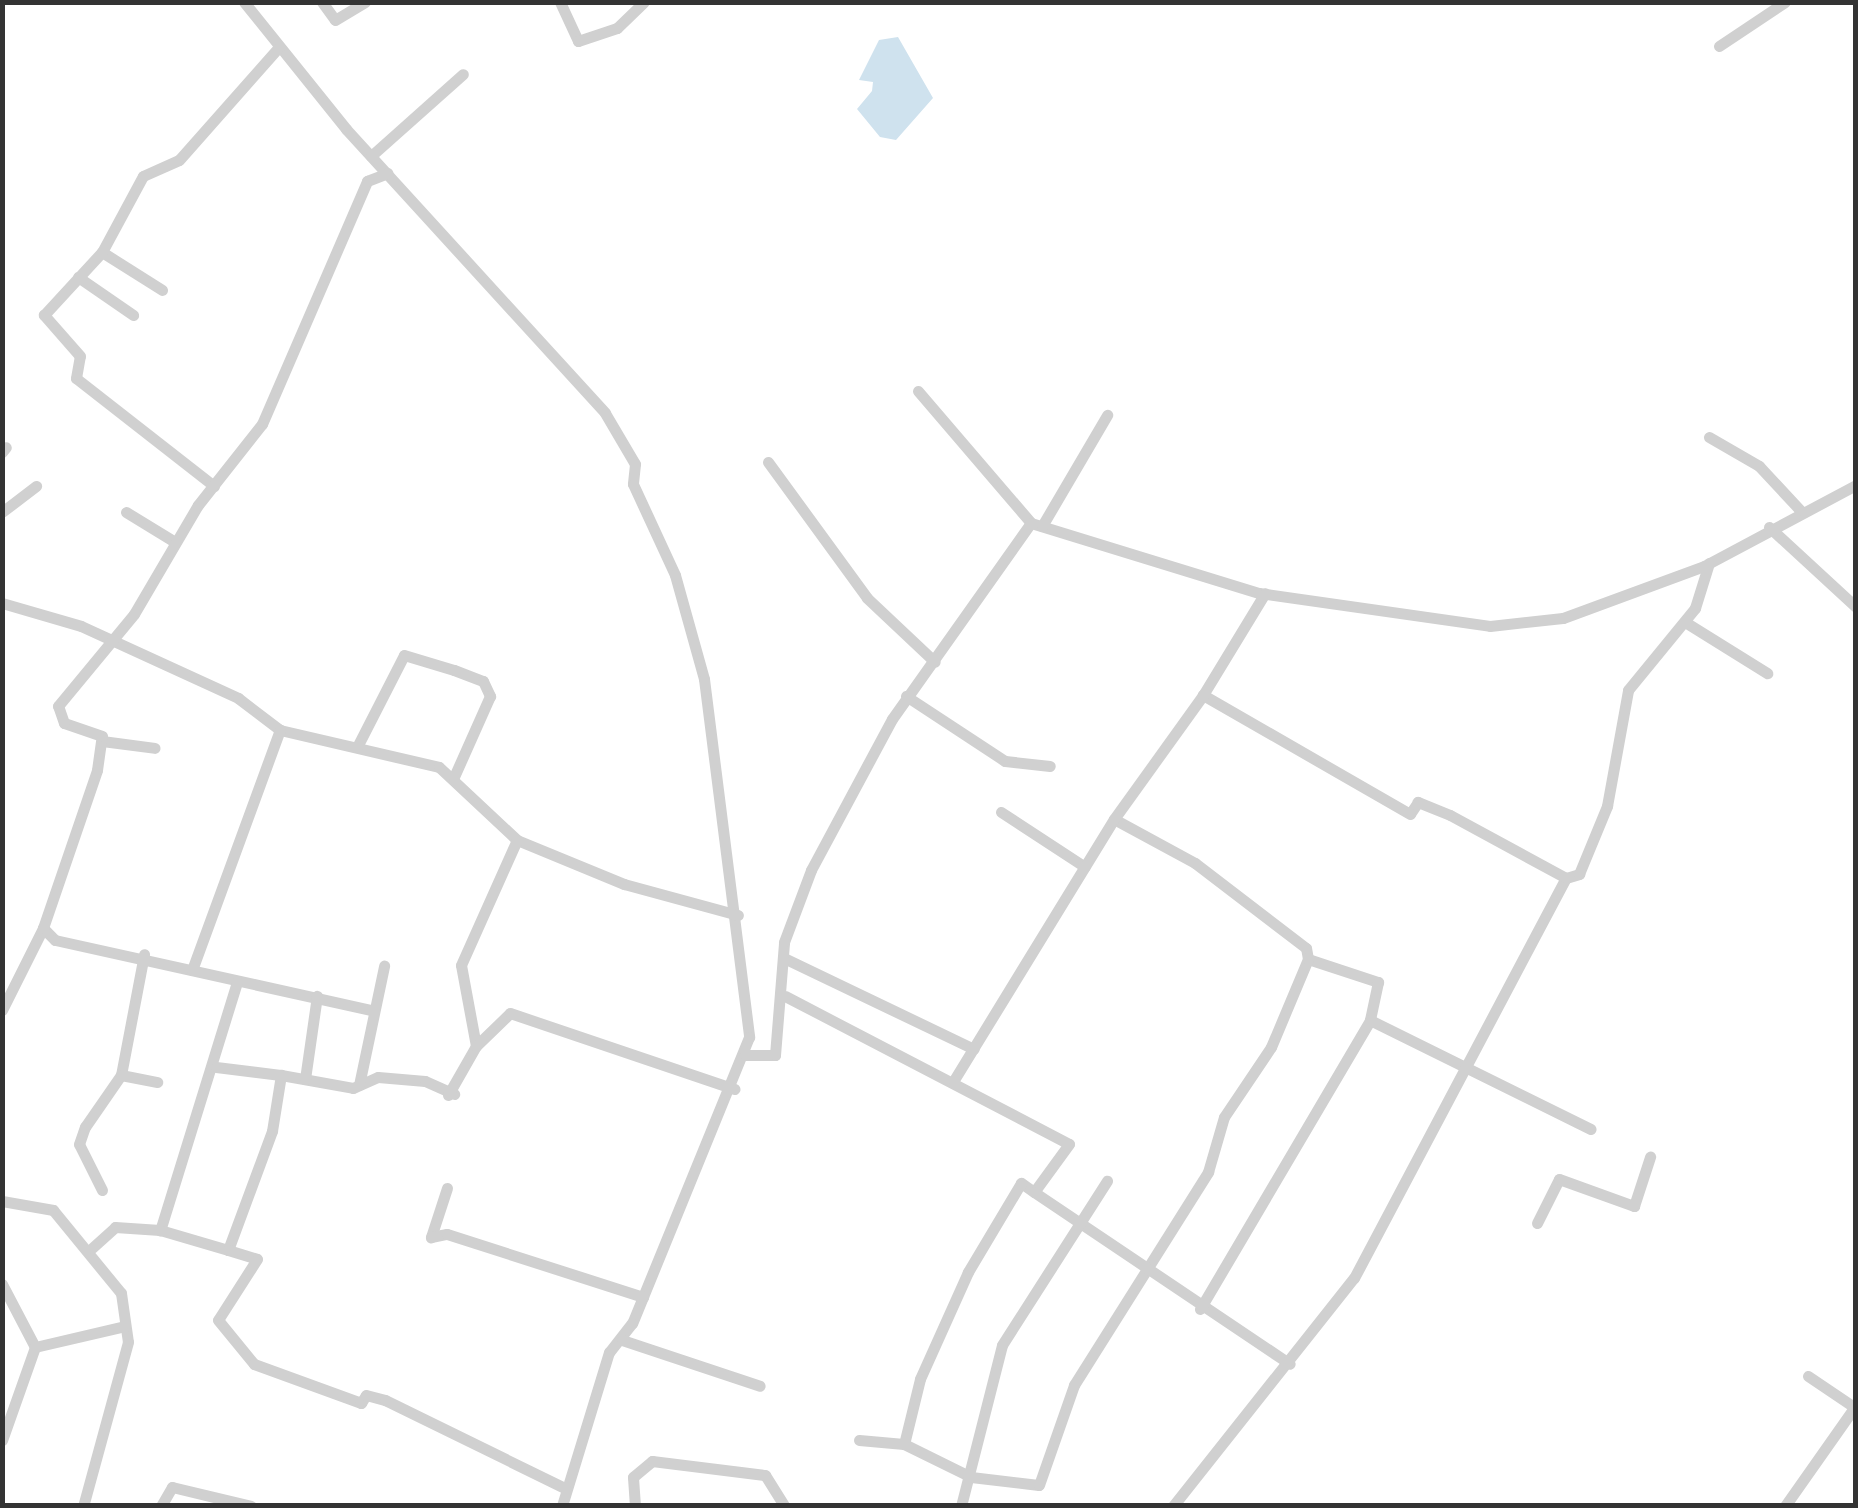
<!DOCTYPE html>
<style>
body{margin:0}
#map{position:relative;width:1858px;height:1508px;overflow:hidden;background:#fff;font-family:"Roboto Condensed",sans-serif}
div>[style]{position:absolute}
.water>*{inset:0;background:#cfe2ee}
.minor>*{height:11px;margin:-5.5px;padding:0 5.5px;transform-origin:5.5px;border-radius:5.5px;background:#d0d0d0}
span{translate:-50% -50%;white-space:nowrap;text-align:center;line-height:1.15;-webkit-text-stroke:10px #fff;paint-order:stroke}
.frame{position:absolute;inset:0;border:5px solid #333;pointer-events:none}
</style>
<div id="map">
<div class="water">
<div style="clip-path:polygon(898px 37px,933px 98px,896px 140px,880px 137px,857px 109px,872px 91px,873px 82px,859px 80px,879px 40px)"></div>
</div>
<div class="minor">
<div style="left:244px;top:2px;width:163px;rotate:51.2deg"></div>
<div style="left:346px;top:129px;width:384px;rotate:47.6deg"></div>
<div style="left:605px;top:413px;width:59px;rotate:59.5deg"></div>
<div style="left:635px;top:464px;width:20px;rotate:96deg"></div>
<div style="left:633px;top:484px;width:100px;rotate:65.2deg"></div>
<div style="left:675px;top:575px;width:108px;rotate:74.4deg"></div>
<div style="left:704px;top:679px;width:361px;rotate:82.8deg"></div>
<div style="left:749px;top:1037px;width:309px;rotate:112.2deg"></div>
<div style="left:632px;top:1323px;width:37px;rotate:128deg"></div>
<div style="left:609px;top:1352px;width:161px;rotate:107deg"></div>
<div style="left:322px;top:2px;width:22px;rotate:54deg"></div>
<div style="left:335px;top:20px;width:35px;rotate:-31deg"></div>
<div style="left:560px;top:2px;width:43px;rotate:65.2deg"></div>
<div style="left:578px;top:41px;width:41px;rotate:-18.4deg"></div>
<div style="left:617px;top:28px;width:37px;rotate:-44deg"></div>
<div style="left:1719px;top:46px;width:79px;rotate:-33.7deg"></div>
<div style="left:371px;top:156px;width:123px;rotate:-41.7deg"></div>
<div style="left:102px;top:252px;width:71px;rotate:32.3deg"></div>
<div style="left:78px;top:277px;width:67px;rotate:34.6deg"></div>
<div style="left:918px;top:391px;width:174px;rotate:49.4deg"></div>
<div style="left:1031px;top:523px;width:239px;rotate:17.1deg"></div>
<div style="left:1259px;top:593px;width:233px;rotate:8.1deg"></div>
<div style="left:1490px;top:626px;width:73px;rotate:-6.3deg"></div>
<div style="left:1563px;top:618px;width:150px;rotate:-20.2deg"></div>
<div style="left:1704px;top:566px;width:172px;rotate:-28.1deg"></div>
<div style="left:1709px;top:437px;width:58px;rotate:30.1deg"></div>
<div style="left:1759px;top:466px;width:60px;rotate:47deg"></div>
<div style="left:2px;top:452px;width:6px;rotate:-51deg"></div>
<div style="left:768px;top:462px;width:168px;rotate:53.9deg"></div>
<div style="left:867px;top:598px;width:93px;rotate:43.3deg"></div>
<div style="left:214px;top:486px;width:175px;rotate:-142deg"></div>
<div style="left:76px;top:378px;width:22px;rotate:-80deg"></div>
<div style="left:80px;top:356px;width:55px;rotate:-131.3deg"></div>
<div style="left:44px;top:315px;width:86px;rotate:-47.4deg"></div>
<div style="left:102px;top:252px;width:86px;rotate:-61.7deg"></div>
<div style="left:143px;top:176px;width:39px;rotate:-24deg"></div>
<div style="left:179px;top:160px;width:151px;rotate:-48.5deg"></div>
<div style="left:2px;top:512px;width:43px;rotate:-37.4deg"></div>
<div style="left:126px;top:512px;width:57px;rotate:31.5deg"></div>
<div style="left:1042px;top:526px;width:129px;rotate:-59.6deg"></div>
<div style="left:1769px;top:527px;width:118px;rotate:42.6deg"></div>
<div style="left:2px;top:603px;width:82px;rotate:16.2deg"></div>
<div style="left:81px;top:626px;width:173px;rotate:24.6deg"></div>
<div style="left:238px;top:698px;width:53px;rotate:37.3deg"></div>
<div style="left:280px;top:730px;width:163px;rotate:13.1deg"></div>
<div style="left:439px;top:767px;width:107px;rotate:43.1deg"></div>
<div style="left:517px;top:840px;width:116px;rotate:22.4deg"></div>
<div style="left:624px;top:884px;width:118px;rotate:15.2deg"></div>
<div style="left:1685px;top:622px;width:97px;rotate:31.9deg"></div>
<div style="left:906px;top:696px;width:118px;rotate:33.3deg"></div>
<div style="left:1005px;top:761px;width:45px;rotate:6.3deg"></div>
<div style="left:102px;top:741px;width:53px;rotate:7.5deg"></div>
<div style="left:357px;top:747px;width:103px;rotate:-62.9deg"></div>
<div style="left:404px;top:655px;width:52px;rotate:16.7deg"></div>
<div style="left:454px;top:670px;width:31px;rotate:21deg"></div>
<div style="left:483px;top:681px;width:17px;rotate:65deg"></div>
<div style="left:490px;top:696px;width:89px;rotate:114deg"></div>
<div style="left:1001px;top:812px;width:100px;rotate:33.2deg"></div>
<div style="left:1566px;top:878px;width:14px;rotate:-17deg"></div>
<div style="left:1579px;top:874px;width:74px;rotate:-67.6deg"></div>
<div style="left:1607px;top:806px;width:118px;rotate:-79.7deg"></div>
<div style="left:1628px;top:690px;width:106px;rotate:-50.7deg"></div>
<div style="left:1695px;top:608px;width:47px;rotate:-72.7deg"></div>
<div style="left:43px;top:928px;width:17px;rotate:45deg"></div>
<div style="left:55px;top:940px;width:324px;rotate:12.5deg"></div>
<div style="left:786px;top:959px;width:208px;rotate:25.6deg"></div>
<div style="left:1308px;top:959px;width:74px;rotate:18.2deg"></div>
<div style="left:1378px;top:982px;width:39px;rotate:102deg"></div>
<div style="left:192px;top:970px;width:256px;rotate:-69.9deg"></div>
<div style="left:237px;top:982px;width:260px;rotate:107.2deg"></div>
<div style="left:160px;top:1230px;width:71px;rotate:16.4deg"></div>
<div style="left:228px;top:1250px;width:127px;rotate:-69.7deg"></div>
<div style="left:272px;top:1131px;width:57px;rotate:-80.9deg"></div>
<div style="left:281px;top:1075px;width:73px;rotate:10.2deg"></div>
<div style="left:353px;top:1088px;width:27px;rotate:-24deg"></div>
<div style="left:378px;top:1077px;width:47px;rotate:4.9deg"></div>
<div style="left:425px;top:1081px;width:32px;rotate:24deg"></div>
<div style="left:785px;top:996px;width:320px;rotate:27.5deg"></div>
<div style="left:1069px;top:1144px;width:59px;rotate:126.1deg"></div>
<div style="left:1034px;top:1192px;width:16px;rotate:-145deg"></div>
<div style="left:1021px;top:1183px;width:104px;rotate:120.8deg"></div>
<div style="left:968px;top:1272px;width:117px;rotate:114.2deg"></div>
<div style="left:920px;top:1379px;width:67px;rotate:103.8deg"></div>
<div style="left:904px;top:1444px;width:75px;rotate:26.2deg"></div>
<div style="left:971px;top:1477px;width:68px;rotate:6.7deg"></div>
<div style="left:1039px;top:1485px;width:106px;rotate:-70.7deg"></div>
<div style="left:1074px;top:1385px;width:252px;rotate:-57.8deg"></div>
<div style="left:1208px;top:1172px;width:57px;rotate:-73.8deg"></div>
<div style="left:1224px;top:1117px;width:84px;rotate:-56.1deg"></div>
<div style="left:1271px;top:1047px;width:95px;rotate:-67.2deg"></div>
<div style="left:1308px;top:959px;width:11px;rotate:-100deg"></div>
<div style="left:1306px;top:948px;width:140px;rotate:-142.6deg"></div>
<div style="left:1195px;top:863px;width:92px;rotate:-151.5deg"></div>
<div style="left:2px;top:1010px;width:92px;rotate:-63.4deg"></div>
<div style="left:43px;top:928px;width:167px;rotate:-71.1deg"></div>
<div style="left:97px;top:770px;width:34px;rotate:-82deg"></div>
<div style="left:102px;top:736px;width:40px;rotate:-161.1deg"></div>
<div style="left:64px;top:723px;width:18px;rotate:-109deg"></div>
<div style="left:58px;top:706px;width:119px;rotate:-50.4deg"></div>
<div style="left:134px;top:614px;width:126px;rotate:-59.6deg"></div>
<div style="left:198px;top:505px;width:103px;rotate:-51.7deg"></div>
<div style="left:262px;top:424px;width:265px;rotate:-66.6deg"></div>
<div style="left:367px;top:181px;width:22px;rotate:-21deg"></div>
<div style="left:476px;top:1046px;width:82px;rotate:-100.5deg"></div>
<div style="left:461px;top:965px;width:137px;rotate:-65.9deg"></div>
<div style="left:745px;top:1055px;width:30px"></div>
<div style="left:775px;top:1055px;width:113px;rotate:-85.4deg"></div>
<div style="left:784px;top:942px;width:77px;rotate:-69.4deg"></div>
<div style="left:811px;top:870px;width:171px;rotate:-61.8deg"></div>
<div style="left:892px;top:719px;width:240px;rotate:-54.7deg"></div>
<div style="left:216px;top:1067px;width:65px;rotate:7deg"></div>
<div style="left:121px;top:1075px;width:123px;rotate:-79.2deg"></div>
<div style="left:305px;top:1079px;width:84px;rotate:-81.8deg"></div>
<div style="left:954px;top:1080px;width:306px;rotate:-58.5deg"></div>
<div style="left:1114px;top:819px;width:153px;rotate:-54.3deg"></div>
<div style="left:359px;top:1085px;width:122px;rotate:-78.1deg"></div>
<div style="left:448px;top:1095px;width:56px;rotate:-60.3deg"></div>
<div style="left:476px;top:1046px;width:47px;rotate:-44.1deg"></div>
<div style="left:510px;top:1013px;width:237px;rotate:18.7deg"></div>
<div style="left:447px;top:1188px;width:52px;rotate:108.1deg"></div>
<div style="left:431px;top:1237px;width:16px;rotate:-11deg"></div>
<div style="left:447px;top:1234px;width:206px;rotate:17.8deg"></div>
<div style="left:102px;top:1190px;width:51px;rotate:-116.6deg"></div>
<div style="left:79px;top:1144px;width:18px;rotate:-71deg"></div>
<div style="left:85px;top:1127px;width:63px;rotate:-55.3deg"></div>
<div style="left:121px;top:1075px;width:37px;rotate:11deg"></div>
<div style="left:1034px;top:1192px;width:308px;rotate:33.9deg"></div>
<div style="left:2px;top:1201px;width:52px;rotate:10deg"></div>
<div style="left:53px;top:1210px;width:107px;rotate:50.7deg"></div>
<div style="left:121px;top:1293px;width:49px;rotate:81.9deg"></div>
<div style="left:128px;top:1342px;width:170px;rotate:105.3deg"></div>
<div style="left:1537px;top:1223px;width:49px;rotate:-63.4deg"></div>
<div style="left:1559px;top:1179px;width:80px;rotate:19.8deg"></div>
<div style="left:1634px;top:1206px;width:52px;rotate:-71.9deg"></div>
<div style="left:92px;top:1248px;width:31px;rotate:-42deg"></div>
<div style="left:115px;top:1227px;width:45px;rotate:3.8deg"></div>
<div style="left:228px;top:1250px;width:30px;rotate:17deg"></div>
<div style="left:257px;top:1259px;width:72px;rotate:122.6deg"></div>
<div style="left:218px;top:1320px;width:57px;rotate:50.7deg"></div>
<div style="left:254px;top:1364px;width:114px;rotate:20deg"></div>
<div style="left:361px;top:1403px;width:9px;rotate:-58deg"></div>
<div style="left:366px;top:1395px;width:20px;rotate:15deg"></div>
<div style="left:385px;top:1400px;width:200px;rotate:26.1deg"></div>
<div style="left:2px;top:1284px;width:71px;rotate:62.4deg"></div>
<div style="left:35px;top:1347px;width:99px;rotate:109.5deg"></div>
<div style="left:1200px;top:1309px;width:335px;rotate:-59.5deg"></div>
<div style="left:1370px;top:1020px;width:246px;rotate:26.3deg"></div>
<div style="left:622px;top:1340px;width:145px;rotate:18.4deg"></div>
<div style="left:35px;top:1347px;width:92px;rotate:-13.1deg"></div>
<div style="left:1808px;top:1376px;width:55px;rotate:34deg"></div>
<div style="left:859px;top:1440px;width:45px;rotate:5.1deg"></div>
<div style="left:161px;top:1506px;width:22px;rotate:-60deg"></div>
<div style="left:172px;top:1487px;width:81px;rotate:13.5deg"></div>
<div style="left:635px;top:1506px;width:29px;rotate:-94deg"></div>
<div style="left:633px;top:1477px;width:25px;rotate:-40deg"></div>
<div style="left:652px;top:1461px;width:114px;rotate:7.1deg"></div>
<div style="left:765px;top:1475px;width:36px;rotate:58deg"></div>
<div style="left:961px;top:1506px;width:166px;rotate:-75.7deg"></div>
<div style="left:1002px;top:1345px;width:195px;rotate:-57.4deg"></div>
<div style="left:1173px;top:1506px;width:291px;rotate:-51.6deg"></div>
<div style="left:1354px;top:1278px;width:453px;rotate:-62.1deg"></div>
<div style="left:1566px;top:878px;width:132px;rotate:-151.5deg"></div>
<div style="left:1450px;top:815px;width:35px;rotate:-158deg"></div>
<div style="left:1418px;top:802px;width:14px;rotate:124deg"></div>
<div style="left:1410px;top:814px;width:239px;rotate:-150.1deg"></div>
<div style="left:1203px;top:695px;width:119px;rotate:-58.7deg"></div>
<div style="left:1785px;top:1506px;width:123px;rotate:-54.9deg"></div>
</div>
<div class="frame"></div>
</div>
